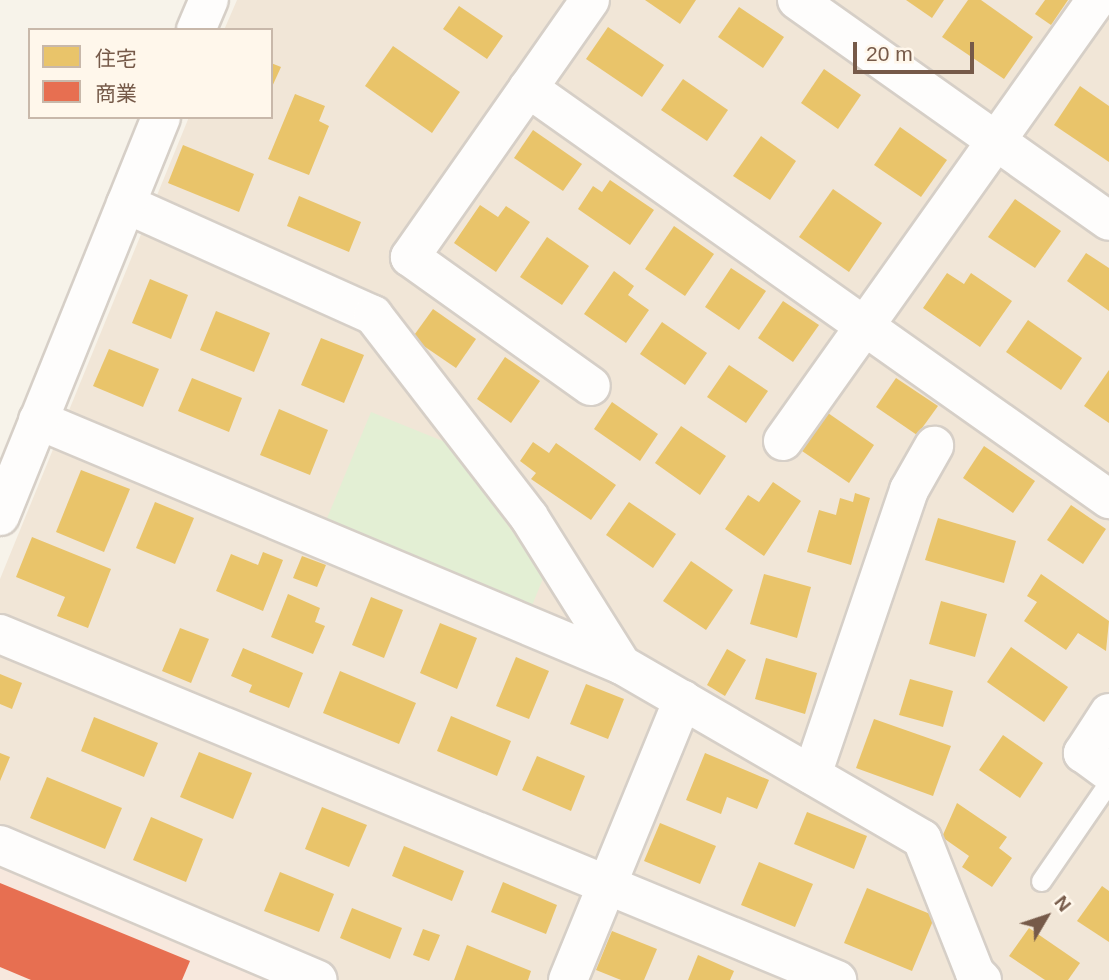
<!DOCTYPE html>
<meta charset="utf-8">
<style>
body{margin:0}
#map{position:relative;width:1109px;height:980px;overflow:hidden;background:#f7f3ea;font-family:Arial,"Noto Sans JP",sans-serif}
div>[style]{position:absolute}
.residential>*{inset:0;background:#f1e6d7}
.commercial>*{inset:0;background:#f7e8dd}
.green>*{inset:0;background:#e3efd4}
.homes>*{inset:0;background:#e9c46a}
.shops>*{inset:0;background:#e76f51}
.roads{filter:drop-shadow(2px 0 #d6cfc7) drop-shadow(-2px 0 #d6cfc7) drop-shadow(0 2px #d6cfc7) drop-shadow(0 -2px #d6cfc7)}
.service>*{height:19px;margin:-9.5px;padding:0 9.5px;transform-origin:9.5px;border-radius:9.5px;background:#fefdfc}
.minor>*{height:38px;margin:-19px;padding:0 19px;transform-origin:19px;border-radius:19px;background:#fefdfc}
.tertiary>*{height:38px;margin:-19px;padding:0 19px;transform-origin:19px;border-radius:19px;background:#fefdfc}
span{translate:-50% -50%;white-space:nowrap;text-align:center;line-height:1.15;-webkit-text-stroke:7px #fff7eb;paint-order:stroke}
.legend{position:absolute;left:28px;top:28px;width:245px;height:91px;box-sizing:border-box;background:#fff7eb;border:2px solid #c8b8aa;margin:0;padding:9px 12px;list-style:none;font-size:21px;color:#765a49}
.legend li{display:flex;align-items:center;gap:14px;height:35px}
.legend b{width:35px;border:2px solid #c8b8aa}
.north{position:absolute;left:1011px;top:882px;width:70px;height:70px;-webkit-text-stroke:5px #fff7eb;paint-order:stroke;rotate:51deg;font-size:19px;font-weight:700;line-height:28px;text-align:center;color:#765a49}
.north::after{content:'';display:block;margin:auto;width:24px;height:32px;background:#765a49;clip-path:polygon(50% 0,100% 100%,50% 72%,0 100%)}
.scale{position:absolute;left:853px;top:42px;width:121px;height:32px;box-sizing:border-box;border:4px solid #765a49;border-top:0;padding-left:9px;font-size:21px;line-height:24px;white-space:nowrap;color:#765a49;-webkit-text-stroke:5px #fff7eb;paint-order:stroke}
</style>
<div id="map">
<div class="residential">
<div style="clip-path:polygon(237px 0,1109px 0,1109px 980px,274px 980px,0 863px,0 579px,189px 117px,271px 117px,271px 30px,224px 30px)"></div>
</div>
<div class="commercial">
<div style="clip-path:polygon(0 863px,274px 980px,0 980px)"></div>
</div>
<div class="green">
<div style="clip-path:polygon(371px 412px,450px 444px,544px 576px,529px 613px,323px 528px)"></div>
</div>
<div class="homes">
<div style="clip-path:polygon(645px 0,696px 0,680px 24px)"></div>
<div style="clip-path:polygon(906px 0,944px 0,932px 18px)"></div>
<div style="clip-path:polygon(968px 0,981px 0,1033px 37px,1004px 79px,942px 37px)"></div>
<div style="clip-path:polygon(1045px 0,1068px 0,1051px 25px,1035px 14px)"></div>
<div style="clip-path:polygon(459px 6px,503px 36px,487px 59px,443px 29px)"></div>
<div style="clip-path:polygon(739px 7px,784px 37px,763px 68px,718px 37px)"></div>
<div style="clip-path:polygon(608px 27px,664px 65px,642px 97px,586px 59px)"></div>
<div style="clip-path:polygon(393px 46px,460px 92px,432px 133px,365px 86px)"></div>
<div style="clip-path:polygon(271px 63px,281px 67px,271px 89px)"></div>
<div style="clip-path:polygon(824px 69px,861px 95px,838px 129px,801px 103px)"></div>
<div style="clip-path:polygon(683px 79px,728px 110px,707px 141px,661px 110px)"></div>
<div style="clip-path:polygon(1080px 86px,1109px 106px,1109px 162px,1054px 125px)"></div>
<div style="clip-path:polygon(295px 94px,325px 106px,319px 121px,329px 126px,309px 175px,268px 159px)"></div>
<div style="clip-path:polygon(900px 127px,947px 160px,921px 197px,874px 165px)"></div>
<div style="clip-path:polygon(533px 130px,582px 164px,563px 191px,514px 158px)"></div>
<div style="clip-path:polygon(761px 136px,796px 161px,770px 200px,733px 176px)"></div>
<div style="clip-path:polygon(183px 145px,254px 174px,239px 212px,168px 183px)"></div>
<div style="clip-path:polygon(610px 180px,654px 210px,630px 245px,578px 209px,593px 186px,602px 192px)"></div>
<div style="clip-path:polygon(833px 189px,882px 223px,849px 272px,799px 237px)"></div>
<div style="clip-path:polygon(299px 196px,361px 222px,349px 252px,287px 226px)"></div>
<div style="clip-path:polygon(1015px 199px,1061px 231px,1035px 268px,988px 237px)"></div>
<div style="clip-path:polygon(480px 205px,498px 217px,506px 206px,530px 222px,496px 272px,454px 243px)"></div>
<div style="clip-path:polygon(674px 226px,714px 254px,685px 296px,645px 269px)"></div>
<div style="clip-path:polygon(547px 237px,589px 266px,562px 305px,520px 277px)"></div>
<div style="clip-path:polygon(1086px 253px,1109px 268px,1109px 311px,1067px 281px)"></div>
<div style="clip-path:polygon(731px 268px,766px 291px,739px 330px,705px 307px)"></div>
<div style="clip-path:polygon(614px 271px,634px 286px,628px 295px,649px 310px,626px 343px,584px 314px)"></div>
<div style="clip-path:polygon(947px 273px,964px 284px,971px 273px,1012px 301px,980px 347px,923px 308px)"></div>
<div style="clip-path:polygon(150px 279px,188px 295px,171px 339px,132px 323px)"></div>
<div style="clip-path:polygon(783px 301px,819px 325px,793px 362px,758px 338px)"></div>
<div style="clip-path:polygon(433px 309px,476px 339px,456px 368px,412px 338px)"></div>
<div style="clip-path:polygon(216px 311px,270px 333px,254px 372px,200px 350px)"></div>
<div style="clip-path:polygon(1028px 320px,1082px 358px,1061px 390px,1006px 352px)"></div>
<div style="clip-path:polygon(662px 322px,707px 353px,685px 385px,640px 354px)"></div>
<div style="clip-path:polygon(321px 338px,364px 355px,344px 403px,301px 385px)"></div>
<div style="clip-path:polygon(109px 349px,159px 369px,143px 407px,93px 386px)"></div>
<div style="clip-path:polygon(505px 357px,540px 381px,511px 423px,477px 399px)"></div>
<div style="clip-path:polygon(729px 365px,768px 391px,746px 423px,707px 397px)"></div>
<div style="clip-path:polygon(1109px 370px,1109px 423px,1084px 406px)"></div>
<div style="clip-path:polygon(192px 378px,242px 398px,229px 432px,178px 411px)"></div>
<div style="clip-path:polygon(896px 378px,938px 406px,917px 435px,876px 407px)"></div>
<div style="clip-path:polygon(612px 402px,658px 434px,640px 461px,594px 429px)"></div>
<div style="clip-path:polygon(279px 409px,328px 430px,310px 475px,260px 455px)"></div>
<div style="clip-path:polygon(828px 413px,874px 445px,849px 483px,802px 451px)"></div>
<div style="clip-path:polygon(681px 426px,726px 456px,700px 495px,655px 463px)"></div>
<div style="clip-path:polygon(533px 442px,549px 453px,556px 443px,616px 485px,591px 520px,531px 479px,536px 473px,520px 461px)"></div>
<div style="clip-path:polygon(984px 446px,1035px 481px,1013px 513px,963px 478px)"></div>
<div style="clip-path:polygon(81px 470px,130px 489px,104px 552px,56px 532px)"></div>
<div style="clip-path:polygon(773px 482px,801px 501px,764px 556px,725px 529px,748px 495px,759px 502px)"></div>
<div style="clip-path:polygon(855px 493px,870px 498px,851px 565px,807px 552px,819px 510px,836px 515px,840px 498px,853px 502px)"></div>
<div style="clip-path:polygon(155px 502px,194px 518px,175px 564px,136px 548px)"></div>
<div style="clip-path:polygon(629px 502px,676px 534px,653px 568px,606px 535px)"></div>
<div style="clip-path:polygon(1071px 505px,1106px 529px,1083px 564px,1047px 540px)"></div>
<div style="clip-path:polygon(938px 518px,1016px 541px,1004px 583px,925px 560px)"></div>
<div style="clip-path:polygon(32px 537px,111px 569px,88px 628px,57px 616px,65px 597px,16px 577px)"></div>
<div style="clip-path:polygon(263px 552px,283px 560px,263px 611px,216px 591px,231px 554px,258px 565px)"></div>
<div style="clip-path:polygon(302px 556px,326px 565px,317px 587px,293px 578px)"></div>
<div style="clip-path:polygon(691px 561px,733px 590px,706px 630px,663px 601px)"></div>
<div style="clip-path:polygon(764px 574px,811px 587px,797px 638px,750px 624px)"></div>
<div style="clip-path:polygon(1041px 574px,1109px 621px,1106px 651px,1078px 633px,1066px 650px,1024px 621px,1037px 602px,1027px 596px)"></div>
<div style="clip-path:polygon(288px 594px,320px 608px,315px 622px,325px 626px,313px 654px,271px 637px)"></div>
<div style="clip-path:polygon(371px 597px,403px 610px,384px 658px,352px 645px)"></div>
<div style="clip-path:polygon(941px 601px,987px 614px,975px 657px,929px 644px)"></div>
<div style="clip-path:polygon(440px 623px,477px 638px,457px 689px,420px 673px)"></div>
<div style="clip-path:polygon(180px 628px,209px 639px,191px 683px,162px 671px)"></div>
<div style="clip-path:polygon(1011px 647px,1068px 687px,1044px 722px,987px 682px)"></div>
<div style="clip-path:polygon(243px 648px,303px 673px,289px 708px,249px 692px,252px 685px,231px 676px)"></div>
<div style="clip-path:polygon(727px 649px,746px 660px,725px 696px,707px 685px)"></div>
<div style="clip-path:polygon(516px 657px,549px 671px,529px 719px,496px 706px)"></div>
<div style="clip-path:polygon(766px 658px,817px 673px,805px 714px,755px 699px)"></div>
<div style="clip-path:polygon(340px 671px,416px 703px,399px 744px,323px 713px)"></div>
<div style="clip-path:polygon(0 674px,22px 683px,12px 709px,0 704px)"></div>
<div style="clip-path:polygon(910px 679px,953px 691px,943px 727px,899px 715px)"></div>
<div style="clip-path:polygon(586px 684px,624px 699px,608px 739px,570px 724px)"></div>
<div style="clip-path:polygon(451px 716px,511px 741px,497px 776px,437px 751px)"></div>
<div style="clip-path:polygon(94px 717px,158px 743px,144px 777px,81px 751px)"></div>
<div style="clip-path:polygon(874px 719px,951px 746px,933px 796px,856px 768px)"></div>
<div style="clip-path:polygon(1003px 735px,1043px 763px,1020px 798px,979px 770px)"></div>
<div style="clip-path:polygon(199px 752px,252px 773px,233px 819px,180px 797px)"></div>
<div style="clip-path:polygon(0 753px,10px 757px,0 781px)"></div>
<div style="clip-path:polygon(705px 753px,769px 780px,757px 809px,727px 797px,721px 814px,686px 800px)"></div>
<div style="clip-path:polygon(537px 756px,585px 776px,571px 811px,522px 790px)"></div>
<div style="clip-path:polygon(47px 777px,122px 808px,105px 849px,30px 818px)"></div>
<div style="clip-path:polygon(957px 803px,1007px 837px,999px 848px,1012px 858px,992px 887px,962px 867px,969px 856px,942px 837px)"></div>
<div style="clip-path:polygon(322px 807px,367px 825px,349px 867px,305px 849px)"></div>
<div style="clip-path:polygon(807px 812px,867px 836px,854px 869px,794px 844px)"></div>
<div style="clip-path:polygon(151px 817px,203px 839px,186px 882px,133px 860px)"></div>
<div style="clip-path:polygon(660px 823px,716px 846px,700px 884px,644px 861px)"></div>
<div style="clip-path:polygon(404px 846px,464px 871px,452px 901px,392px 876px)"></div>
<div style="clip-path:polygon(759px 862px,813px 884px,795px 927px,741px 905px)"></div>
<div style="clip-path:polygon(280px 872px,334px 894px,319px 932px,264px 911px)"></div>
<div style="clip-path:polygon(503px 882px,557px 905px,546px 934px,491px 912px)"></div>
<div style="clip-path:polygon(1102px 886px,1109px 891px,1109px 942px,1077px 921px)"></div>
<div style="clip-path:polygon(867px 888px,935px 916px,912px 971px,844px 943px)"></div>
<div style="clip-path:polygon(352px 908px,402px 928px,390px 959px,340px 938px)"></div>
<div style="clip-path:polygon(1029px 928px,1080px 963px,1068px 980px,1045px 980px,1009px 956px)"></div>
<div style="clip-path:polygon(423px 929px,440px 935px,429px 961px,413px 955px)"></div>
<div style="clip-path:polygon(612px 931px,657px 949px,644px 980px,621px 980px,596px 970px)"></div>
<div style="clip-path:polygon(467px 945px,531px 971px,528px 980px,454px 980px)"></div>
<div style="clip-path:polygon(698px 955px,734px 971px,730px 980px,688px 980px)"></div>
</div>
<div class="shops">
<div style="clip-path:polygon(0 883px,190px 961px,182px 980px,31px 980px,0 967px)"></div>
</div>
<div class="roads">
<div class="service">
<div style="left:1041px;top:881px;width:120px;rotate:-55.5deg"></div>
</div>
<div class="minor">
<div style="left:590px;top:0;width:314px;rotate:125deg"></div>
<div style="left:410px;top:257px;width:222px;rotate:35.5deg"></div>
<div style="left:797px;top:0;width:382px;rotate:35.3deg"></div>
<div style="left:528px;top:88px;width:712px;rotate:35.28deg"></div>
<div style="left:126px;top:204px;width:271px;rotate:24.2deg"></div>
<div style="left:373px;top:315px;width:255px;rotate:52.3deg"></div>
<div style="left:529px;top:517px;width:175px;rotate:57.9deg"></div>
<div style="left:38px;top:420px;width:633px;rotate:22.76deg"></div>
<div style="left:622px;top:665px;width:347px;rotate:30.1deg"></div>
<div style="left:922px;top:839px;width:144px;rotate:68.4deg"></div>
<div style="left:975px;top:973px;width:10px;rotate:45deg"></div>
<div style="left:783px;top:441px;width:541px;rotate:-54.63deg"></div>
<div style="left:0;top:634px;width:906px;rotate:22.46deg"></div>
<div style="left:1109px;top:713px;width:48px;rotate:123deg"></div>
<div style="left:1083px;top:753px;width:32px;rotate:36deg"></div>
<div style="left:812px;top:775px;width:301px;rotate:-71.2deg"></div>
<div style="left:909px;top:490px;width:51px;rotate:-60.4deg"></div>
<div style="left:0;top:845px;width:345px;rotate:23deg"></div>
<div style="left:568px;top:980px;width:303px;rotate:-67.7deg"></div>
</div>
<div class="tertiary">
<div style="left:196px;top:30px;width:33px;rotate:-67deg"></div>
<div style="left:0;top:516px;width:430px;rotate:-68deg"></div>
</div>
</div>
<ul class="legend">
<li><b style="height:19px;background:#e9c46a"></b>住宅</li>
<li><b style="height:19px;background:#e76f51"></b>商業</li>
</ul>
<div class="north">N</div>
<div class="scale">20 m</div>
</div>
